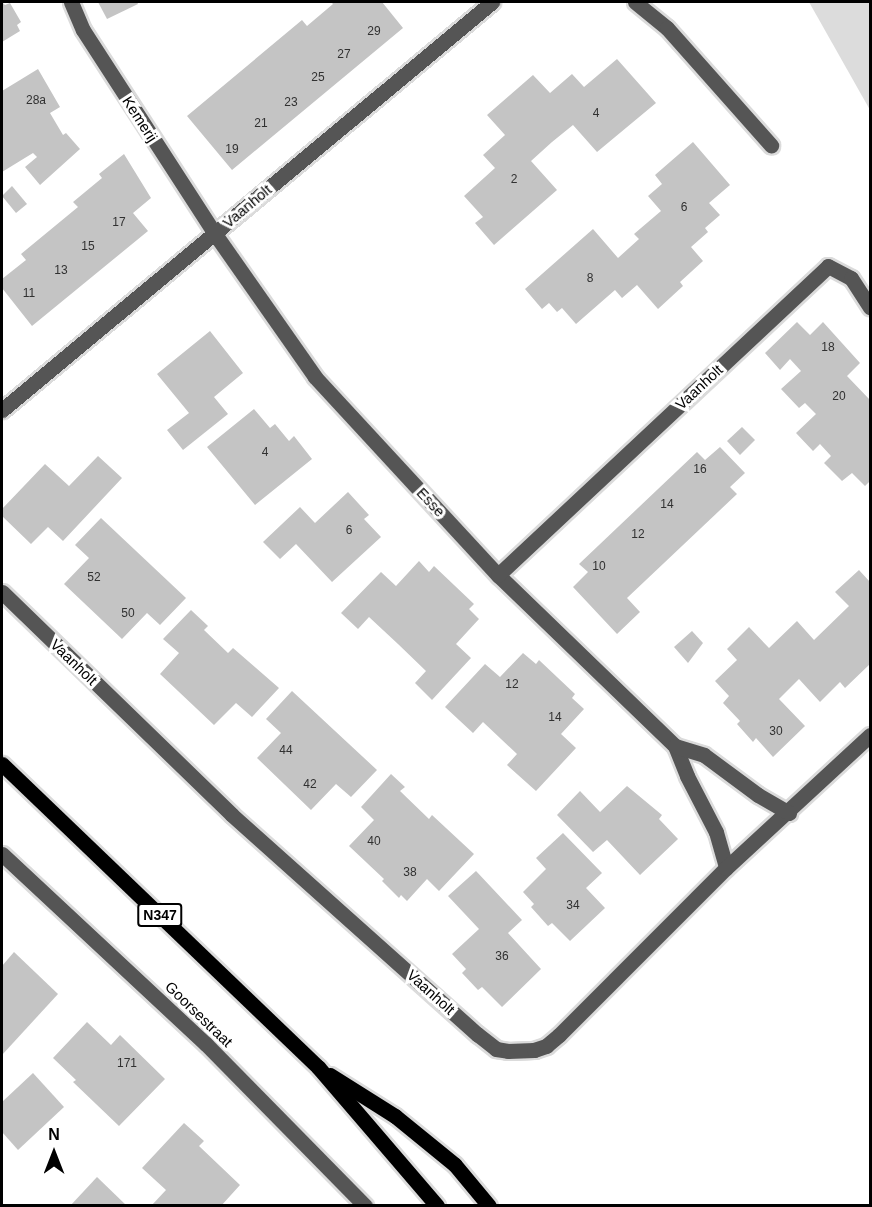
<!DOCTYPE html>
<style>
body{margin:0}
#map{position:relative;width:872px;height:1207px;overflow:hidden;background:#fff;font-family:Arial,sans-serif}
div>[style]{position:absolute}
.green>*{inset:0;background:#dcdcdc}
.building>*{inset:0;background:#c4c4c4}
.roads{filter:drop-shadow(2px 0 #dbdbdb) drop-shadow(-2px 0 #dbdbdb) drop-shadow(0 2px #dbdbdb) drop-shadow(0 -2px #dbdbdb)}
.minor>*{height:15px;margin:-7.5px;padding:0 7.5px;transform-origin:7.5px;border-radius:7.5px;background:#555}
.major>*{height:15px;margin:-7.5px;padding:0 7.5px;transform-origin:7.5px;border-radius:7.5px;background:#000}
span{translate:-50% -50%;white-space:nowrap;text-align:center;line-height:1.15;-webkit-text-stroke:6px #fff;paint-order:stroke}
.number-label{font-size:12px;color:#313131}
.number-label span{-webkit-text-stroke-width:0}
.shield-label span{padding:2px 4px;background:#fff;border:2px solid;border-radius:4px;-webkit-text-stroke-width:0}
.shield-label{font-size:14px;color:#000;font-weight:700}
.street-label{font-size:15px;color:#000}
.frame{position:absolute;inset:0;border:3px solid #000;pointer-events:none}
.north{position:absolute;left:24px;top:1123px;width:60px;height:60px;-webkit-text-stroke:4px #fff;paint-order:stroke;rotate:0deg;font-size:16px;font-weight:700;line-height:24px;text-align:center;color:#000}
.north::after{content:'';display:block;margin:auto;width:21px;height:27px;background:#000;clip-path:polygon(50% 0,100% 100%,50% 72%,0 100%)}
</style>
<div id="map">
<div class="green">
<div style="clip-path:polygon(809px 2px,870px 2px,870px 110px)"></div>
</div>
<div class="building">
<div style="clip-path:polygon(2px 2px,5px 5px,10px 3px,21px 22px,17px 25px,20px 31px,2px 42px)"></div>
<div style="clip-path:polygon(98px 2px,137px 2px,138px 4px,107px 19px)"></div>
<div style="clip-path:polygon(331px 2px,382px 2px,403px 28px,232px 170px,187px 116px,302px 20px,307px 26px,333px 4px)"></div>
<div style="clip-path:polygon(617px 59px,656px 103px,597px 152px,573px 125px,552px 142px,531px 161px,557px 190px,494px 245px,475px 223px,483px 217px,464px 196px,495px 168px,483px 155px,505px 135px,487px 115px,533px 75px,550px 93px,572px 74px,584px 87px)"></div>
<div style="clip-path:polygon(38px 69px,60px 107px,50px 113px,63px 135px,66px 133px,80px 149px,40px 185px,25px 167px,37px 157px,33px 153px,2px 172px,2px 91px)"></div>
<div style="clip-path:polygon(693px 142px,730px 185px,709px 203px,720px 215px,705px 228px,708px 232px,691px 247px,703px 261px,680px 282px,683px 286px,658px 309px,637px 285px,622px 298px,615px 290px,576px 324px,562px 308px,557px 312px,549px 303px,542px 309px,525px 289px,593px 229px,618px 258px,639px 239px,634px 234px,661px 211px,648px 196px,662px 184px,655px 175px)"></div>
<div style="clip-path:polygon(124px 154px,151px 198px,133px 213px,148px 231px,32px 326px,2px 288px,2px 279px,26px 260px,21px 254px,78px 207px,73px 202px,102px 178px,99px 174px)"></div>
<div style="clip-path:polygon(12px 186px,27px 204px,16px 213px,2px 196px)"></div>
<div style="clip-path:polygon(797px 322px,810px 335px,823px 322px,860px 363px,847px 376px,870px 400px,870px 481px,865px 486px,852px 473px,842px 481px,824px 463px,831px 456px,820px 444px,813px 451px,796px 433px,816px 414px,805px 403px,799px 408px,781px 389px,801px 371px,790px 359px,780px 370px,765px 353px)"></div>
<div style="clip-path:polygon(210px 331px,243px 373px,214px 397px,228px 414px,183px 450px,167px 430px,189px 413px,157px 374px)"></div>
<div style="clip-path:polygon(254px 409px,270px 428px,275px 424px,289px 441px,294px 436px,312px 459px,255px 505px,207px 447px)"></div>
<div style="clip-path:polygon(742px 427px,755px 440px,740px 455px,727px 441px)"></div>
<div style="clip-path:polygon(720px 447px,745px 473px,730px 487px,737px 494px,627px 598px,640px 612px,617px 634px,573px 587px,588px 572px,579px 564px,697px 452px,705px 460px)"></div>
<div style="clip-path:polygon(98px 456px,122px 478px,63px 541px,48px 527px,31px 544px,2px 516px,2px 509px,45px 464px,69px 486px)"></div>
<div style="clip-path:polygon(348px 492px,369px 515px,364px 519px,381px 537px,332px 582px,296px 544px,280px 559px,263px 542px,300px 507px,315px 523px)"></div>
<div style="clip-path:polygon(101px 518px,186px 598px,160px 625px,147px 613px,122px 639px,64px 584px,89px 558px,75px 545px)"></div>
<div style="clip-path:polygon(419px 561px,429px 572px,434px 566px,474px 604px,469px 609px,479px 619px,456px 644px,471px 658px,432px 700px,415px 683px,426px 671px,398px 644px,369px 617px,358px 629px,341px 613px,381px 572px,396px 586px)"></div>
<div style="clip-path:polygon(859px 570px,870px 582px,870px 664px,845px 688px,840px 682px,820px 702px,799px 679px,779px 699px,805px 726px,773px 757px,756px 738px,753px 742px,737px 724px,740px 721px,723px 703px,729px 696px,715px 681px,737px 660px,727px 649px,749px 627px,769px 648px,797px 621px,814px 640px,849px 606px,835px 592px)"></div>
<div style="clip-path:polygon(191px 610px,208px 626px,204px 630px,228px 653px,233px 648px,279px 688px,252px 717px,236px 703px,214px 725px,160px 674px,179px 653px,163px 639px)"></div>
<div style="clip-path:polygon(692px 631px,703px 643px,688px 663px,674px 647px)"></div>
<div style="clip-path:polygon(523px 653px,536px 664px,539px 660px,575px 694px,572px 698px,584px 709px,561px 734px,576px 748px,536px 791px,507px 765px,517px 754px,483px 722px,473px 733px,445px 707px,485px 664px,500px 677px)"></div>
<div style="clip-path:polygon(292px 691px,377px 770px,351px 797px,336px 784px,311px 810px,257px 758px,281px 733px,266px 719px)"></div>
<div style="clip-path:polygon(391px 774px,405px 787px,400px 791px,429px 819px,432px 815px,474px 854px,439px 891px,427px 879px,407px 901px,401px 895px,399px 898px,382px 881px,384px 879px,349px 846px,374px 820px,361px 807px)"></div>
<div style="clip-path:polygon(627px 786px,662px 815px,659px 819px,678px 839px,640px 875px,607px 840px,593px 852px,557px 815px,580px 791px,600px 812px)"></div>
<div style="clip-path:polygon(563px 833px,602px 873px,586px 888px,605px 908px,570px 941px,552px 923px,548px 926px,531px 907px,534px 904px,523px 892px,546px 869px,536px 858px)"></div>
<div style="clip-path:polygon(476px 871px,522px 920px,508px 933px,541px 969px,502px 1007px,482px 987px,478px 990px,462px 973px,466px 969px,452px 954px,479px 929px,448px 896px)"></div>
<div style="clip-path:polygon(14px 952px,58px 994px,2px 1055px,2px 966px)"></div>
<div style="clip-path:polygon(87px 1022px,111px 1045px,120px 1035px,165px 1079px,119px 1126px,73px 1082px,76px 1080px,53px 1058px)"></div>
<div style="clip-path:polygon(33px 1073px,64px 1107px,18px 1150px,2px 1132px,2px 1102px)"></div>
<div style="clip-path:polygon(184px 1123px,204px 1141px,199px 1146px,240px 1185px,221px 1206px,151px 1206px,166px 1190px,142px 1168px)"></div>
<div style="clip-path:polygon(97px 1177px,127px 1206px,70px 1206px)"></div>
</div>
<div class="roads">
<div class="minor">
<div style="left:71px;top:2px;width:30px;rotate:67deg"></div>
<div style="left:83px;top:30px;width:243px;rotate:57.1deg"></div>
<div style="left:215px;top:234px;width:174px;rotate:55deg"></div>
<div style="left:315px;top:377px;width:270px;rotate:47.3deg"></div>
<div style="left:498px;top:575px;width:246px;rotate:44deg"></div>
<div style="left:675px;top:746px;width:32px;rotate:68deg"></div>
<div style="left:687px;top:776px;width:63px;rotate:62.6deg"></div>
<div style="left:716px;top:832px;width:37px;rotate:74deg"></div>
<div style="left:635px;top:2px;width:41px;rotate:39.1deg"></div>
<div style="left:667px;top:28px;width:157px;rotate:48.4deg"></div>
<div style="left:2px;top:410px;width:638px;rotate:-39.78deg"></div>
<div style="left:498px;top:575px;width:452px;rotate:-43.1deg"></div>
<div style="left:828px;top:266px;width:26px;rotate:28deg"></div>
<div style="left:851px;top:278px;width:35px;rotate:57deg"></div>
<div style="left:2px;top:592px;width:320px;rotate:44.1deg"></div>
<div style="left:232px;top:815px;width:329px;rotate:41.8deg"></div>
<div style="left:477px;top:1034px;width:24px;rotate:38deg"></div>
<div style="left:496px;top:1049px;width:12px;rotate:9deg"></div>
<div style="left:508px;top:1051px;width:26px;rotate:-2deg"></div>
<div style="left:534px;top:1050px;width:13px;rotate:-18deg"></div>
<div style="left:546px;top:1046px;width:17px;rotate:-40deg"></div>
<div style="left:559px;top:1035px;width:236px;rotate:-45deg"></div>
<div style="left:726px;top:868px;width:196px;rotate:-42.7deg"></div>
<div style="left:675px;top:746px;width:30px;rotate:17deg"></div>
<div style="left:704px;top:755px;width:67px;rotate:36.5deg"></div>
<div style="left:758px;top:795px;width:36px;rotate:30deg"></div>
<div style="left:2px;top:854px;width:279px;rotate:43deg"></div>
<div style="left:206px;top:1044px;width:227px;rotate:45.5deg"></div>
</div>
<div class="major">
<div style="left:2px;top:764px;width:438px;rotate:43.8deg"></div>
<div style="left:318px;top:1067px;width:183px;rotate:49.4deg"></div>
<div style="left:330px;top:1075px;width:77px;rotate:32.2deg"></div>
<div style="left:395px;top:1116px;width:77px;rotate:39.2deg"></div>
<div style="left:455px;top:1165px;width:53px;rotate:50.3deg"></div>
</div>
</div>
<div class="number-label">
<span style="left:374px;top:32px">29</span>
<span style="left:344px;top:55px">27</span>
<span style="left:318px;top:78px">25</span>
<span style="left:36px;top:101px">28a</span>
<span style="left:291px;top:103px">23</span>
<span style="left:596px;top:114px">4</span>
<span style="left:261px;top:124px">21</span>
<span style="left:232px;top:150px">19</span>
<span style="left:514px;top:180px">2</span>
<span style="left:684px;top:208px">6</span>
<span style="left:119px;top:223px">17</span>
<span style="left:88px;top:247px">15</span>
<span style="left:61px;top:271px">13</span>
<span style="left:590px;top:279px">8</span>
<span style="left:29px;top:294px">11</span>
<span style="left:828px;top:348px">18</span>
<span style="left:839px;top:397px">20</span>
<span style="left:265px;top:453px">4</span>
<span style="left:700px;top:470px">16</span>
<span style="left:667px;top:505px">14</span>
<span style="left:349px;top:531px">6</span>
<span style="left:638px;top:535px">12</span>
<span style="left:599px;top:567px">10</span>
<span style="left:94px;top:578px">52</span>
<span style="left:128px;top:614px">50</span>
<span style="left:512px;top:685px">12</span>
<span style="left:555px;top:718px">14</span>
<span style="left:776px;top:732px">30</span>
<span style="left:286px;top:751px">44</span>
<span style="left:310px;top:785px">42</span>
<span style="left:374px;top:842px">40</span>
<span style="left:410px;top:873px">38</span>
<span style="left:573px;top:906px">34</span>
<span style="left:502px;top:957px">36</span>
<span style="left:127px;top:1064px">171</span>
</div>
<div class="shield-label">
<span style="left:160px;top:915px">N347</span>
</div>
<div class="street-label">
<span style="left:140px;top:119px;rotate:57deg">Kemerij</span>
<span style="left:247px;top:206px;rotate:-40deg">Vaanholt</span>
<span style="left:699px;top:387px;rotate:-43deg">Vaanholt</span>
<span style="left:431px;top:502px;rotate:47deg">Esse</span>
<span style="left:74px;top:662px;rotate:44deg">Vaanholt</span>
<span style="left:431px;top:992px;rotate:42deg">Vaanholt</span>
<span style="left:199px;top:1014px;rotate:44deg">Goorsestraat</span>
</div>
<div class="frame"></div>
<div class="north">N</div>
</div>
